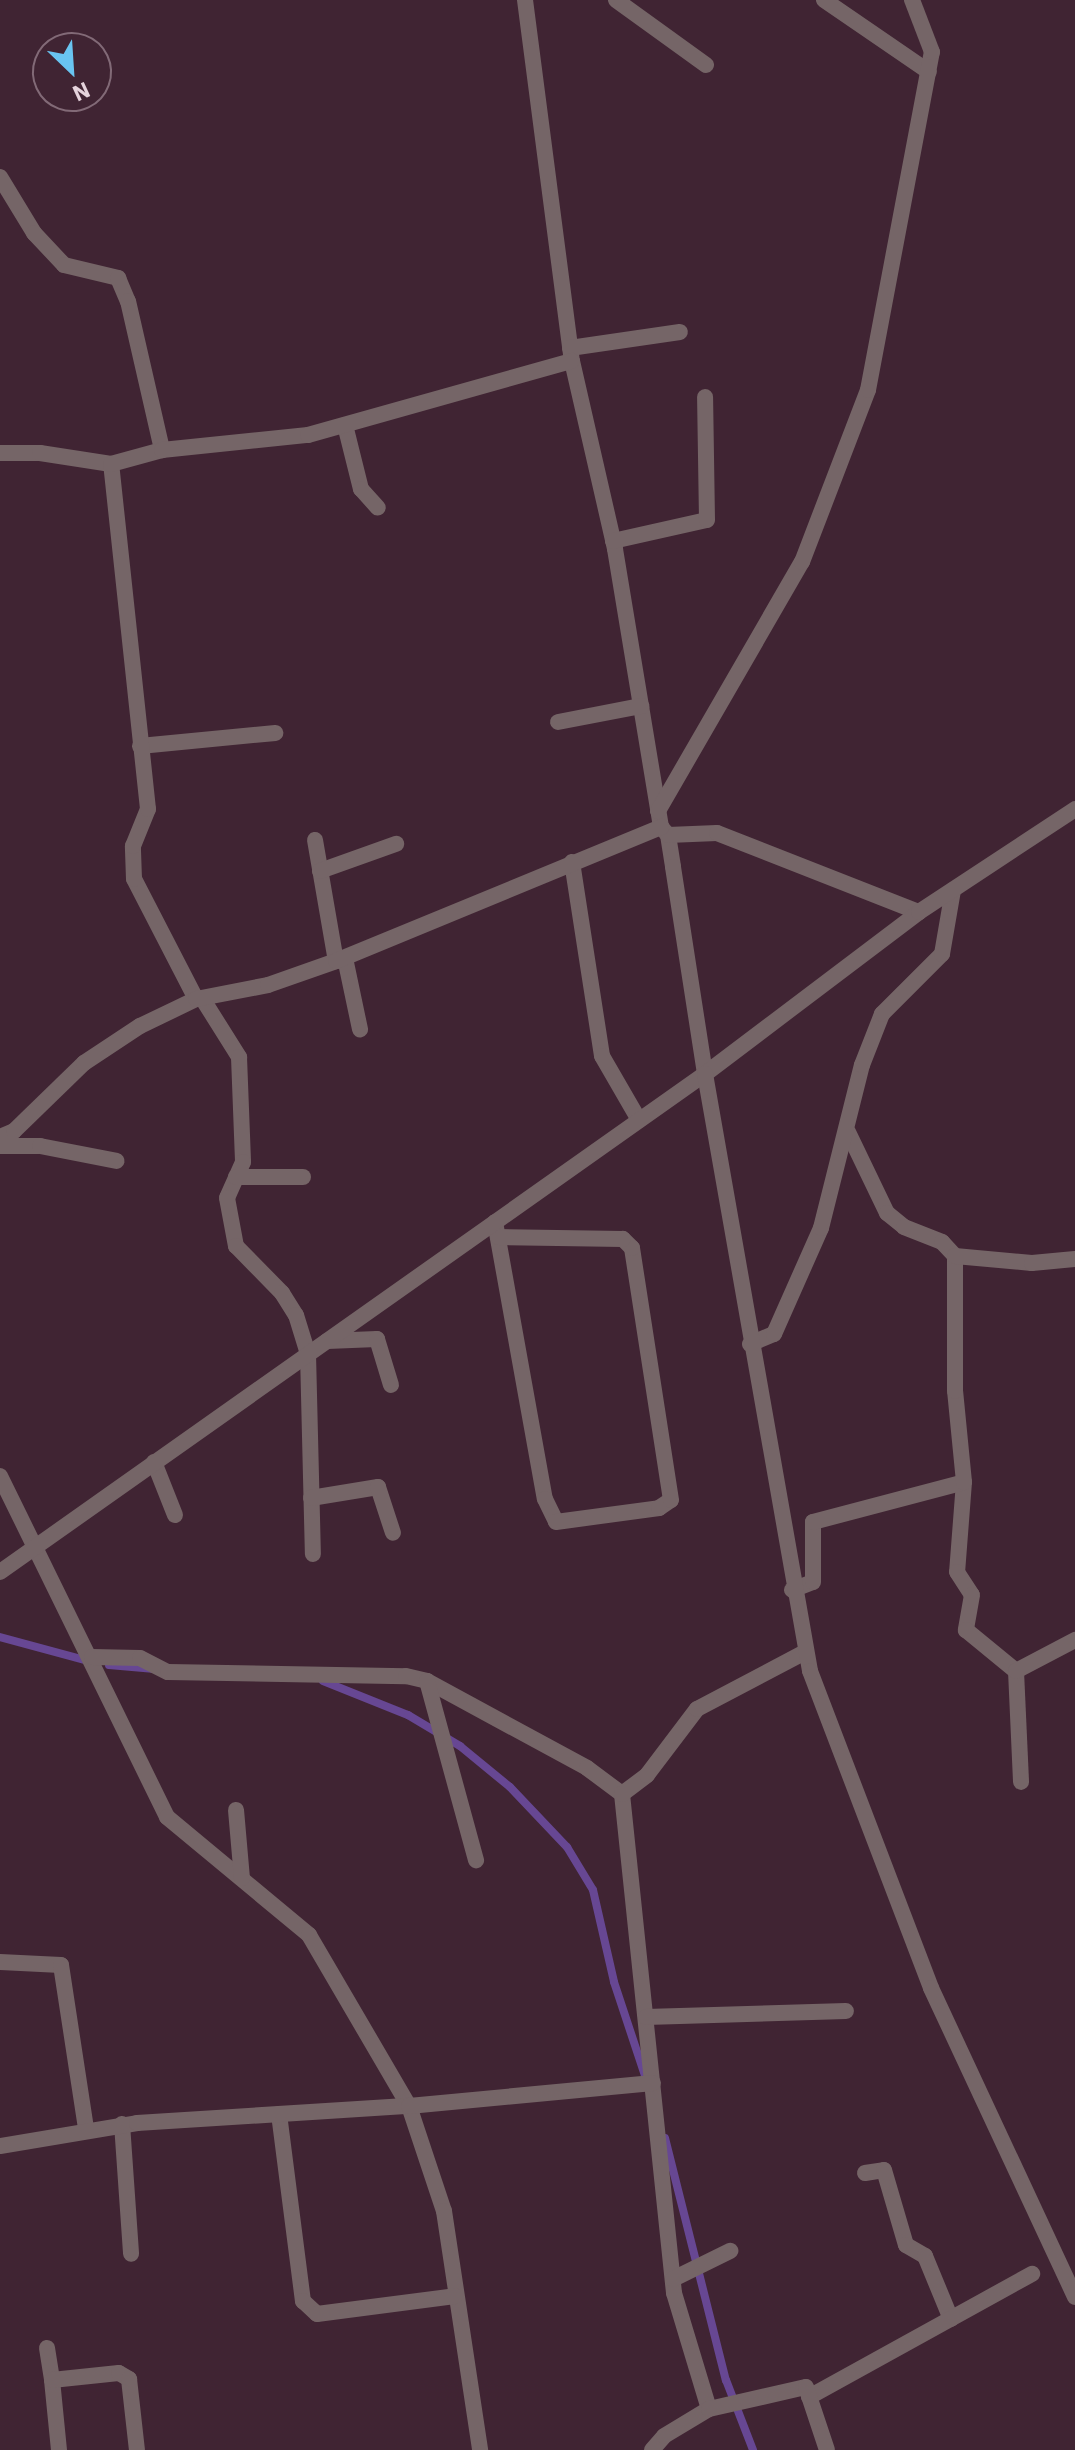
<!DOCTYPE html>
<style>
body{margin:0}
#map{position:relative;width:1075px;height:2450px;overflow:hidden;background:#402433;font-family:"IBM Plex Sans",sans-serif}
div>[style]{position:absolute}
.stream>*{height:8px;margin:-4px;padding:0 4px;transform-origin:4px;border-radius:4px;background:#674793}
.minor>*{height:16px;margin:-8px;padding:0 8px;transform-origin:8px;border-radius:8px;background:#756567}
.tertiary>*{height:16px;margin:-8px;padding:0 8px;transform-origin:8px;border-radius:8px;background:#756567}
span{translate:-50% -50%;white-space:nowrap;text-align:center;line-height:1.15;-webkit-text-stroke:6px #402433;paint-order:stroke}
.north{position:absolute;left:32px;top:32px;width:80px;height:80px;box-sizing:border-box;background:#402433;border:2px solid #826a77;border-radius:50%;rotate:155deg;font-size:22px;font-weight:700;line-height:32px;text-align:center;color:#e5d3dc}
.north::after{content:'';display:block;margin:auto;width:28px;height:36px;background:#69c4f1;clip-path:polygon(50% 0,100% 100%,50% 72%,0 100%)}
</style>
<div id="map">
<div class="stream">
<div style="left:0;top:1637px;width:95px;rotate:15.2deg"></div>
<div style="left:109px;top:1665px;width:46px;rotate:5deg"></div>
<div style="left:323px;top:1681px;width:92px;rotate:21.8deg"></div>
<div style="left:408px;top:1715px;width:61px;rotate:30.8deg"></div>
<div style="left:460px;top:1746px;width:65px;rotate:39.4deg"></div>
<div style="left:510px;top:1787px;width:83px;rotate:46.5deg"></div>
<div style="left:567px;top:1847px;width:50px;rotate:58.8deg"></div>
<div style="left:593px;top:1890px;width:94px;rotate:77.1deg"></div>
<div style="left:614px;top:1982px;width:102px;rotate:71.7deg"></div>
<div style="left:665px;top:2138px;width:250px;rotate:75.9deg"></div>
<div style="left:726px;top:2380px;width:75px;rotate:68.9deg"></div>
</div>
<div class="minor">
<div style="left:525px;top:0;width:364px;rotate:82.6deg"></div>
<div style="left:572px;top:361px;width:193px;rotate:77.1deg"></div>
<div style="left:615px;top:549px;width:282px;rotate:80.6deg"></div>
<div style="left:661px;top:827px;width:11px;rotate:49deg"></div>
<div style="left:668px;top:835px;width:32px;rotate:81deg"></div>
<div style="left:673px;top:867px;width:209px;rotate:81.2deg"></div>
<div style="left:616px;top:0;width:111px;rotate:35.8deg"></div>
<div style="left:824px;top:0;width:127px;rotate:34.4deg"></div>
<div style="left:0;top:177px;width:66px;rotate:58.7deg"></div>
<div style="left:34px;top:233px;width:44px;rotate:46.8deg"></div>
<div style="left:64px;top:265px;width:56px;rotate:13.5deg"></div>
<div style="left:118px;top:278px;width:25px;rotate:67deg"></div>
<div style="left:128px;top:301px;width:153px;rotate:77.1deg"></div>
<div style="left:570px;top:348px;width:111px;rotate:-8.3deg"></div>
<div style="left:345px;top:425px;width:66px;rotate:76deg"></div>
<div style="left:361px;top:489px;width:25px;rotate:48deg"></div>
<div style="left:0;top:453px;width:40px"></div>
<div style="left:40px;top:453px;width:72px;rotate:8.8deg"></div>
<div style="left:613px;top:541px;width:96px;rotate:-12.6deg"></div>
<div style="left:707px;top:520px;width:123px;rotate:-90.9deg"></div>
<div style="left:558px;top:722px;width:85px;rotate:-10.9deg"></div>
<div style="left:140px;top:746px;width:136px;rotate:-5.5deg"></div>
<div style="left:658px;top:811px;width:288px;rotate:-60deg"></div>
<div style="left:802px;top:562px;width:184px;rotate:-69deg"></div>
<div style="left:868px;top:390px;width:344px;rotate:-79.3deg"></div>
<div style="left:932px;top:52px;width:56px;rotate:-111deg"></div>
<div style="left:668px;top:835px;width:49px;rotate:-2.3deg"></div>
<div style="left:717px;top:833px;width:217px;rotate:21.4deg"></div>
<div style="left:315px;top:840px;width:123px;rotate:80.2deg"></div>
<div style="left:572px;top:862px;width:196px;rotate:81.2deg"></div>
<div style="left:602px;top:1056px;width:74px;rotate:60deg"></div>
<div style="left:320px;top:871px;width:81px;rotate:-19.6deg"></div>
<div style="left:345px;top:958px;width:73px;rotate:78.1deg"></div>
<div style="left:202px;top:998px;width:70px;rotate:57.9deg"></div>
<div style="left:239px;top:1057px;width:105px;rotate:87.8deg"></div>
<div style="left:243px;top:1162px;width:39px;rotate:114deg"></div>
<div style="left:227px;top:1198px;width:49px;rotate:79.4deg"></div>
<div style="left:236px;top:1246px;width:66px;rotate:45.6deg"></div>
<div style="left:282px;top:1293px;width:26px;rotate:58deg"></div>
<div style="left:296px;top:1315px;width:41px;rotate:72.9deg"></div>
<div style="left:308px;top:1354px;width:200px;rotate:88.6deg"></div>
<div style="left:196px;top:999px;width:135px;rotate:-117.3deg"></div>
<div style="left:134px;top:879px;width:33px;rotate:-92deg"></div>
<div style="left:133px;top:846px;width:40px;rotate:-68deg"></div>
<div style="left:148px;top:809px;width:347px;rotate:-96.1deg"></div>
<div style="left:111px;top:464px;width:53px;rotate:-15.4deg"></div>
<div style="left:162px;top:450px;width:147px;rotate:-5.9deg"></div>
<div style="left:308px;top:435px;width:274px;rotate:-15.7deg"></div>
<div style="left:848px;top:1132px;width:90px;rotate:64.3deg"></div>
<div style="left:887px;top:1213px;width:22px;rotate:39deg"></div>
<div style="left:904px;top:1227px;width:41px;rotate:21.5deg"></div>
<div style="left:942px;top:1242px;width:19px;rotate:47deg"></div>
<div style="left:0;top:1137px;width:15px;rotate:-23deg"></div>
<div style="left:14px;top:1131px;width:98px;rotate:-44.2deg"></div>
<div style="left:84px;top:1063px;width:67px;rotate:-33.5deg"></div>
<div style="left:140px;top:1026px;width:62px;rotate:-25.7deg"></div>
<div style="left:196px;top:999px;width:73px;rotate:-11deg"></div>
<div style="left:268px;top:985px;width:72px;rotate:-19.4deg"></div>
<div style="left:336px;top:961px;width:352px;rotate:-22.4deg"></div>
<div style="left:0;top:1146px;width:40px"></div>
<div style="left:40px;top:1146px;width:78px;rotate:11deg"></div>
<div style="left:236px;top:1177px;width:67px"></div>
<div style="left:495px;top:1222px;width:281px;rotate:79.8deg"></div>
<div style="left:545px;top:1499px;width:25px;rotate:64deg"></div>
<div style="left:556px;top:1522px;width:104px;rotate:-7.7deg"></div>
<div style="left:659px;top:1508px;width:14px;rotate:-34deg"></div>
<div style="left:671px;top:1500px;width:255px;rotate:-98.8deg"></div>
<div style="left:632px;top:1248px;width:13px;rotate:-135deg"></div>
<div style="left:623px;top:1239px;width:125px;rotate:-179.1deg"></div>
<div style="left:327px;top:1341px;width:50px;rotate:-2.3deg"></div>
<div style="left:377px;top:1339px;width:48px;rotate:73.1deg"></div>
<div style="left:750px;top:1344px;width:26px;rotate:-23deg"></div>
<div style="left:774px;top:1334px;width:116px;rotate:-66.1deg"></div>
<div style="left:821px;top:1228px;width:168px;rotate:-75.9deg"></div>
<div style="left:862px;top:1065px;width:55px;rotate:-68.6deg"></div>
<div style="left:882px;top:1014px;width:85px;rotate:-45deg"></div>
<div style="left:942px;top:954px;width:65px;rotate:-80.2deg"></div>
<div style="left:154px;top:1462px;width:57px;rotate:68.4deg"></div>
<div style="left:0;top:1476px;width:380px;rotate:63.9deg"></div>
<div style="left:167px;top:1817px;width:185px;rotate:39.7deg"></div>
<div style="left:309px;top:1935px;width:198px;rotate:59.7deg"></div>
<div style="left:409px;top:2106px;width:111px;rotate:71.6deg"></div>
<div style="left:444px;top:2211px;width:242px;rotate:81.4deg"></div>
<div style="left:964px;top:1482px;width:90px;rotate:94.4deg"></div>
<div style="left:957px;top:1572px;width:27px;rotate:57deg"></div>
<div style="left:972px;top:1595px;width:36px;rotate:100deg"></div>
<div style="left:966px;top:1630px;width:65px;rotate:39.4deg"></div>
<div style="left:1016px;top:1671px;width:111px;rotate:87.4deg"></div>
<div style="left:311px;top:1498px;width:68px;rotate:-9.3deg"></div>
<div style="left:378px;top:1487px;width:48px;rotate:71.9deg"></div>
<div style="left:0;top:1572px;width:863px;rotate:-35.24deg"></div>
<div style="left:705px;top:1074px;width:268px;rotate:-37.1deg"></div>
<div style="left:919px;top:912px;width:187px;rotate:-33.4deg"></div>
<div style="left:792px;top:1590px;width:22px;rotate:-21deg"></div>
<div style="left:813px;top:1582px;width:60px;rotate:-90deg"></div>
<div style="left:813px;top:1522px;width:156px;rotate:-14.8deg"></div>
<div style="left:964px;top:1482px;width:91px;rotate:-95.6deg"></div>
<div style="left:955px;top:1391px;width:135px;rotate:-90deg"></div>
<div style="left:955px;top:1256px;width:77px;rotate:5.2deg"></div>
<div style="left:1032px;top:1263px;width:43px;rotate:-5.3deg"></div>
<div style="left:92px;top:1657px;width:48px;rotate:1.2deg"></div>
<div style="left:140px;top:1658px;width:31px;rotate:27deg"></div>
<div style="left:168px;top:1672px;width:238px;rotate:1deg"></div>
<div style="left:406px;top:1676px;width:22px;rotate:13deg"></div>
<div style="left:427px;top:1681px;width:182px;rotate:28.5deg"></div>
<div style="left:587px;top:1768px;width:44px;rotate:36.6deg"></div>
<div style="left:622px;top:1794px;width:502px;rotate:84.05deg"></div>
<div style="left:674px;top:2293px;width:121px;rotate:73.2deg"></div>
<div style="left:1016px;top:1671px;width:67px;rotate:-27.7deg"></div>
<div style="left:427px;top:1681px;width:186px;rotate:74.7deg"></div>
<div style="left:622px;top:1794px;width:31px;rotate:-37deg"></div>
<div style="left:647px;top:1775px;width:83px;rotate:-52.9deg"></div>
<div style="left:697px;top:1709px;width:122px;rotate:-27.8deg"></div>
<div style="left:236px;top:1810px;width:68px;rotate:85deg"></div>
<div style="left:0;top:1962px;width:61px;rotate:2.8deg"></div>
<div style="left:61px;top:1965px;width:166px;rotate:81.3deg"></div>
<div style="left:646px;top:2017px;width:200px;rotate:-1.7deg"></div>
<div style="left:279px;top:2114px;width:189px;rotate:82.7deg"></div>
<div style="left:303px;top:2301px;width:19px;rotate:43deg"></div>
<div style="left:317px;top:2314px;width:139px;rotate:-7.4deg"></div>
<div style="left:122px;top:2124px;width:130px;rotate:86deg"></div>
<div style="left:0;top:2146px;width:139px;rotate:-9.5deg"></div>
<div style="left:137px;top:2123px;width:273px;rotate:-3.6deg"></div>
<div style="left:409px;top:2106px;width:245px;rotate:-5.4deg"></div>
<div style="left:865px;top:2173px;width:19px;rotate:-9deg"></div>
<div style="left:884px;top:2170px;width:78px;rotate:73.7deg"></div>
<div style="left:906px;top:2245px;width:22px;rotate:30deg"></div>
<div style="left:925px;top:2256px;width:68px;rotate:67.6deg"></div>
<div style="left:673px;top:2279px;width:64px;rotate:-26.2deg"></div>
<div style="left:47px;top:2348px;width:32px;rotate:81deg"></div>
<div style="left:809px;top:2397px;width:255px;rotate:-28.9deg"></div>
<div style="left:59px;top:2450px;width:70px;rotate:-95.7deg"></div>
<div style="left:52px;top:2380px;width:67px;rotate:-6deg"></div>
<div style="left:119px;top:2373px;width:12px;rotate:31deg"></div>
<div style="left:129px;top:2379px;width:71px;rotate:83.6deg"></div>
<div style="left:652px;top:2450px;width:18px;rotate:-49deg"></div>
<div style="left:664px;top:2436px;width:52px;rotate:-31deg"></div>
<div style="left:709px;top:2409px;width:99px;rotate:-12.8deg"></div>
<div style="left:806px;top:2387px;width:66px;rotate:71.6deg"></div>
</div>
<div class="tertiary">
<div style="left:705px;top:1074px;width:606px;rotate:80.02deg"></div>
<div style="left:810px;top:1671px;width:339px;rotate:69.1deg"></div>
<div style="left:931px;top:1988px;width:341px;rotate:65deg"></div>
</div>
<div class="north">N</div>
</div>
